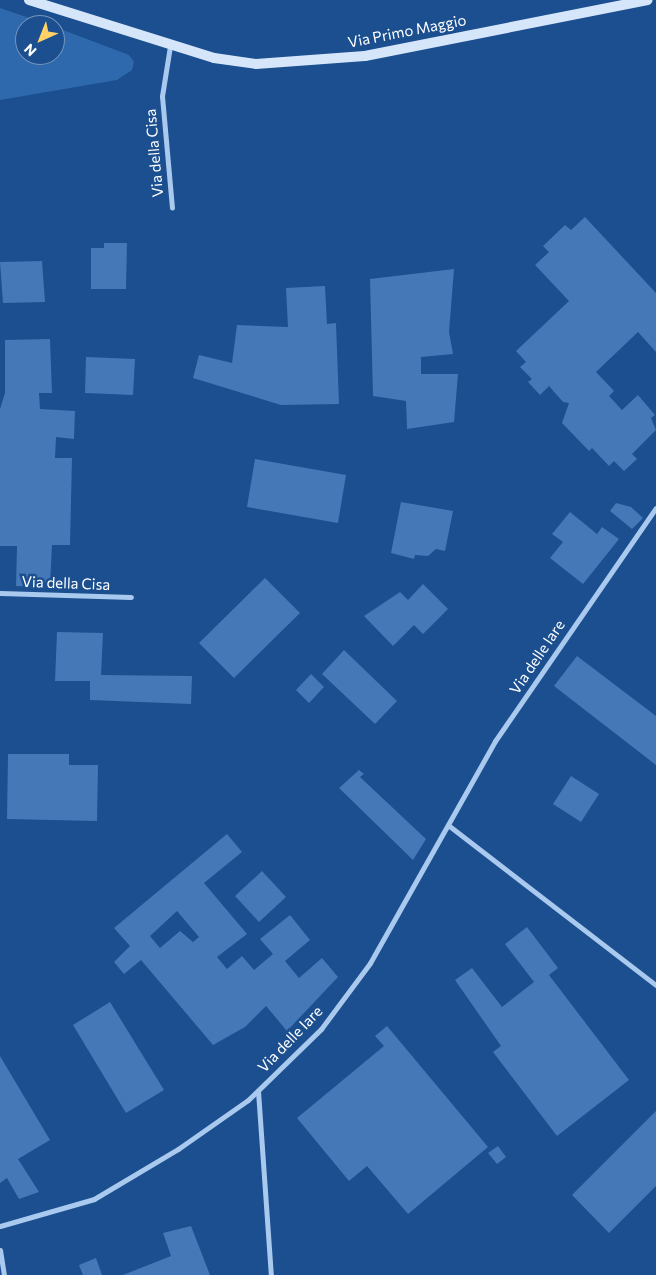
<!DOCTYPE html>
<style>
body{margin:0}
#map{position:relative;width:656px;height:1275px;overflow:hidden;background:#1b4f8f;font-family:Commissioner,sans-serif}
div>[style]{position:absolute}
.green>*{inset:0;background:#2e69ad}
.building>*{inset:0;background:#4478b7}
.street>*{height:5px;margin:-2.5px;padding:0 2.5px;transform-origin:2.5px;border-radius:2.5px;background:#a9c9ee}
.secondary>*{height:10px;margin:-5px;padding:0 5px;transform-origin:5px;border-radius:5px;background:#d6e6fa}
span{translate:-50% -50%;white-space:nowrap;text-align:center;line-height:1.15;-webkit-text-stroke:5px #1b4f8f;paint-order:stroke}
.street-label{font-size:15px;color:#fff}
.north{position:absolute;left:15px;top:15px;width:50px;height:50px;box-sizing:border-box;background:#1b4f8f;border:1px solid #7695bc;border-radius:50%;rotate:224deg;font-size:14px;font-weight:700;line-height:20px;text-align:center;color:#fff}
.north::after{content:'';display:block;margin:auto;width:18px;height:22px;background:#ffd166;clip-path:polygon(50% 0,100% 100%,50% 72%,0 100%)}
</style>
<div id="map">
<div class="green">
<div style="clip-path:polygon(0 8px,50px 25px,25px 25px,25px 55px,55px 55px,55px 27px,129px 55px,134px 62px,132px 70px,117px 80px,0 100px)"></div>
</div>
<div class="building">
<div style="clip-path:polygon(585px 217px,656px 293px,656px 352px,638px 332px,596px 372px,614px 391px,609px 396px,622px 410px,638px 395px,655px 415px,651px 418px,656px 430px,632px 454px,637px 459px,624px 471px,614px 461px,609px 466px,592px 448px,589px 451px,562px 423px,569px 403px,563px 402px,549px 386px,540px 395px,528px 382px,532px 379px,520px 367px,526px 362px,516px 351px,569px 301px,535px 265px,549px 252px,543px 246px,565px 225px,571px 230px)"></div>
<div style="clip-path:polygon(104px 243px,127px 243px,126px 289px,91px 289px,91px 248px,104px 248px)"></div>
<div style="clip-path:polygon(42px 261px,45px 302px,3px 303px,0 262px)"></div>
<div style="clip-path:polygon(454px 269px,449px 332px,453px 354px,421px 357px,421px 374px,458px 374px,454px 422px,407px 429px,406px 401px,373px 396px,370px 279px)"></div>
<div style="clip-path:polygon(325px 286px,327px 324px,336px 323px,339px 404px,281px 405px,193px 378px,199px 355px,232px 363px,237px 325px,288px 327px,286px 288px)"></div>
<div style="clip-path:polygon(50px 339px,52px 393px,39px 393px,40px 409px,75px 411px,74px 439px,56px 437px,55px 458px,72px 458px,70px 545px,52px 545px,50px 587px,16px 586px,17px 546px,0 546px,0 409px,5px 393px,5px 340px)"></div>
<div style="clip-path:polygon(86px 357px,135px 359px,133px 395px,85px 393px)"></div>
<div style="clip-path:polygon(255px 459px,346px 475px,338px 523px,247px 507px)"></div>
<div style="clip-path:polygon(401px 502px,453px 511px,445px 551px,436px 549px,428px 556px,415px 555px,414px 559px,391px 553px)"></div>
<div style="clip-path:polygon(616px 503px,631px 507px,643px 518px,632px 529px,610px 511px)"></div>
<div style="clip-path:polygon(570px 512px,597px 534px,602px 527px,619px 539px,583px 584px,550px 558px,563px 542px,552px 534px)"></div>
<div style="clip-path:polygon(265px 578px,300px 613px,234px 678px,199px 643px)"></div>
<div style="clip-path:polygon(423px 584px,448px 609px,423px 634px,414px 625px,393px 646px,364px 616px,400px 592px,408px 600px)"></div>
<div style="clip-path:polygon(57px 632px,103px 633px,101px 675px,192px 676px,191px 704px,90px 700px,90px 681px,55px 681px)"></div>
<div style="clip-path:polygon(344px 650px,397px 701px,375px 724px,322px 674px)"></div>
<div style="clip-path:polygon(577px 656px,656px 716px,656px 765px,554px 686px)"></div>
<div style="clip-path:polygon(311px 674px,324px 687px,309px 703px,296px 690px)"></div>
<div style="clip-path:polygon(8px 754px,69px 754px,69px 765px,98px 765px,97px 821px,7px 819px)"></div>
<div style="clip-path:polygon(359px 770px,364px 774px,360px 777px,426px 839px,413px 860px,339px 788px)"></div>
<div style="clip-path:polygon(571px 776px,599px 794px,581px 822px,553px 804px)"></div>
<div style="clip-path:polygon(evenodd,227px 834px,242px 852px,204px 883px,247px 934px,217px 957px,227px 969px,242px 956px,254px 970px,273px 954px,260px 939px,290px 915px,310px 940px,285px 961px,299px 978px,322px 958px,338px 977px,287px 1031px,266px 1006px,245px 1027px,213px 1045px,141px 960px,124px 974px,114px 962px,130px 946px,114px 928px,227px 834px,177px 911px,199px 937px,193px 942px,180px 931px,160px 948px,150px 936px,177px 911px)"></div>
<div style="clip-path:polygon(262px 871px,286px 897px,259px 922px,235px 896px)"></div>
<div style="clip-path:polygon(527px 927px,558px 968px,549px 975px,629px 1080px,557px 1136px,493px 1052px,501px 1046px,455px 980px,472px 968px,502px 1007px,534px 982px,505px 944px)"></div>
<div style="clip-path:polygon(110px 1002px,164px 1090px,126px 1113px,73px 1025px)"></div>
<div style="clip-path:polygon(387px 1026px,488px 1147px,408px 1214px,367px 1166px,349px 1181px,297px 1118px,384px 1046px,375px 1036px)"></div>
<div style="clip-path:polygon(0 1056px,50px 1140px,18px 1159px,39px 1192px,19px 1199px,7px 1178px,0 1183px)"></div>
<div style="clip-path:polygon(656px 1111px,656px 1186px,609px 1233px,572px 1195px)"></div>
<div style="clip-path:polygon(498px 1146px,506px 1157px,497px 1164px,488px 1153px)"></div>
<div style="clip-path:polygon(191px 1226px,210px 1275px,123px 1275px,171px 1256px,163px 1233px)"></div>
<div style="clip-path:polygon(96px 1258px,102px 1275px,83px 1275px,79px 1265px)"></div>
</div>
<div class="street">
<div style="left:170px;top:46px;width:51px;rotate:99.1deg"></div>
<div style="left:162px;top:96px;width:112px;rotate:84.9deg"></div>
<div style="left:0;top:593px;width:131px;rotate:1.7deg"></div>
<div style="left:448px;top:825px;width:262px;rotate:37.6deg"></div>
<div style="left:258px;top:1091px;width:184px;rotate:86deg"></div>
<div style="left:0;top:1226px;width:98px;rotate:-16deg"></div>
<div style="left:94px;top:1199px;width:98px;rotate:-30.8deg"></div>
<div style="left:178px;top:1149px;width:85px;rotate:-35deg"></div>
<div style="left:248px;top:1100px;width:102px;rotate:-44.2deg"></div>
<div style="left:321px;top:1029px;width:82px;rotate:-53.4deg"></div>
<div style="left:370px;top:963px;width:255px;rotate:-60.6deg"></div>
<div style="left:495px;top:741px;width:283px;rotate:-55.4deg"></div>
<div style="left:0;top:1250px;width:25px;rotate:81deg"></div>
</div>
<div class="secondary">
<div style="left:29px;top:0;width:194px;rotate:17.4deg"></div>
<div style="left:214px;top:58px;width:42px;rotate:8.1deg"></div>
<div style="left:256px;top:64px;width:109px;rotate:-4.2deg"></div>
<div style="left:365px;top:56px;width:288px;rotate:-11.2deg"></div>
</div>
<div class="street-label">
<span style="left:407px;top:31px;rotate:-11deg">Via Primo Maggio</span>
<span style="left:154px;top:153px;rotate:-95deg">Via della Cisa</span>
<span style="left:66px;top:583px;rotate:2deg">Via della Cisa</span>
<span style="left:537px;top:657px;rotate:-56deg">Via delle Iare</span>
<span style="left:290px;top:1039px;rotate:-46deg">Via delle Iare</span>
</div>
<div class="north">N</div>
</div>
